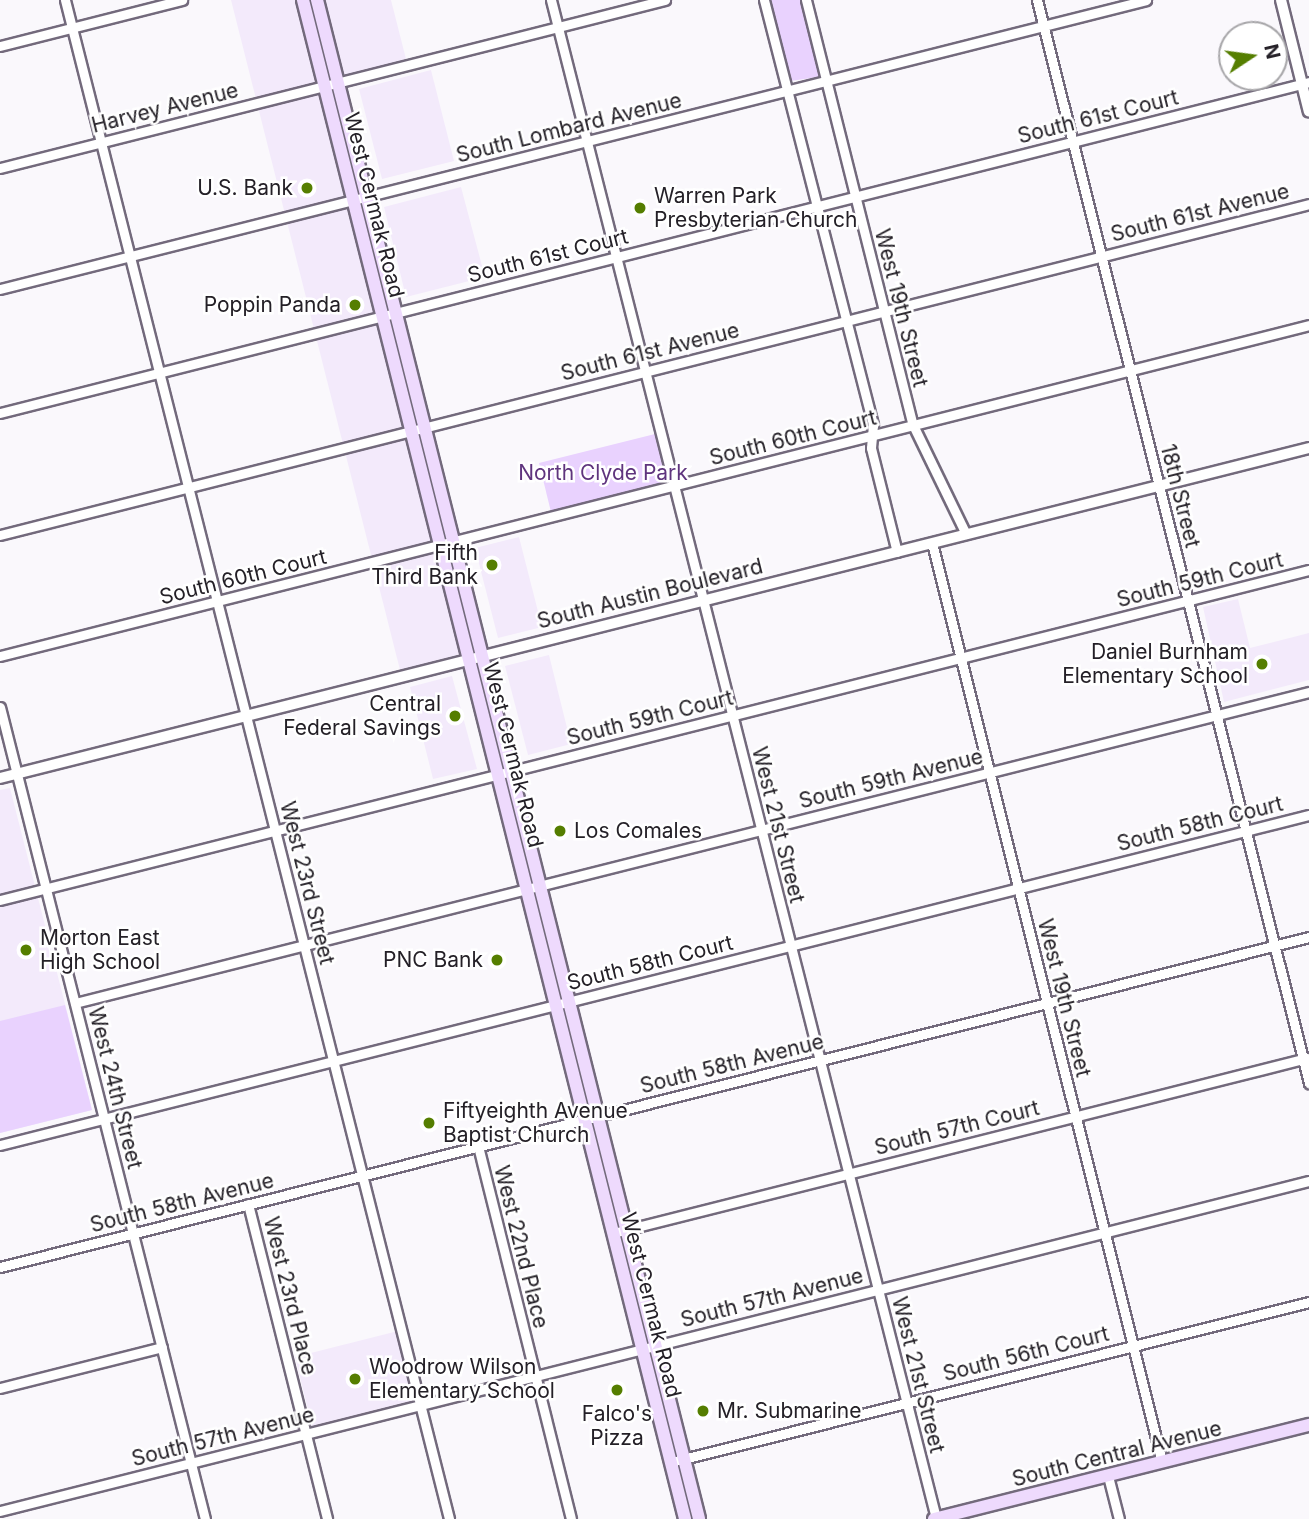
<!DOCTYPE html>
<style>
body{margin:0}
#map{position:relative;width:1309px;height:1519px;overflow:hidden;background:#faf8fc;font-family:Inter,sans-serif}
div>[style]{position:absolute}
.built>*{inset:0;background:#f3eafb}
.green>*{inset:0;background:#e9d2fe}
.roads{filter:drop-shadow(2px 0 #736a7c) drop-shadow(-2px 0 #736a7c) drop-shadow(0 2px #736a7c) drop-shadow(0 -2px #736a7c)}
.minor>*{height:9px;margin:-4.5px;padding:0 4.5px;transform-origin:4.5px;border-radius:4.5px;background:#fff}
.tertiary>*{height:10px;margin:-5px;padding:0 5px;transform-origin:5px;border-radius:5px;background:#fff}
.secondary>*{height:12px;margin:-6px;padding:0 6px;transform-origin:6px;border-radius:6px;background:#eedafd}
.dots>*{width:19px;height:19px;translate:-50% -50%;box-sizing:border-box;border:4px solid #fff;border-radius:50%}
span{translate:-50% -50%;white-space:nowrap;text-align:center;line-height:1.15;-webkit-text-stroke:5px #fff;paint-order:stroke}
.street-label{font-size:21px;color:#242027}
.poi-label{font-size:21px;color:#242027}
.right{translate:-100% -50%;text-align:right}
.left{translate:0 -50%;text-align:left}
.park-label{font-size:21px;color:#5f347e}
.north{position:absolute;left:1218px;top:21px;width:70px;height:70px;box-sizing:border-box;background:#fff;border:2px solid #a7a6a9;border-radius:50%;rotate:77deg;font-size:19px;font-weight:700;line-height:28px;text-align:center;color:#242027}
.north::after{content:'';display:block;margin:auto;width:24px;height:32px;background:#557e00;clip-path:polygon(50% 0,100% 100%,50% 72%,0 100%)}
</style>
<div id="map">
<div class="built">
<div style="clip-path:polygon(231px 0,298px 0,464px 653px,400px 670px)"></div>
<div style="clip-path:polygon(324px 0,391px 0,406px 59px,343px 77px)"></div>
<div style="clip-path:polygon(431px 70px,454px 161px,382px 179px,359px 89px)"></div>
<div style="clip-path:polygon(461px 187px,485px 277px,406px 297px,384px 207px)"></div>
<div style="clip-path:polygon(519px 537px,542px 627px,498px 638px,475px 548px)"></div>
<div style="clip-path:polygon(1238px 599px,1250px 648px,1309px 633px,1309px 680px,1224px 702px,1203px 607px)"></div>
<div style="clip-path:polygon(549px 655px,571px 744px,528px 755px,505px 666px)"></div>
<div style="clip-path:polygon(452px 676px,477px 769px,433px 779px,410px 687px)"></div>
<div style="clip-path:polygon(10px 788px,92px 1110px,0 1133px,0 790px)"></div>
<div style="clip-path:polygon(398px 1331px,415px 1400px,312px 1426px,295px 1357px)"></div>
</div>
<div class="green">
<div style="clip-path:polygon(769px 0,802px 0,819px 77px,790px 81px)"></div>
<div style="clip-path:polygon(655px 434px,667px 483px,551px 512px,539px 463px)"></div>
<div style="clip-path:polygon(65px 1005px,92px 1110px,0 1133px,0 1021px)"></div>
</div>
<div class="roads">
<div class="minor">
<div style="left:65px;top:0;width:1567px;rotate:75.81deg"></div>
<div style="left:551px;top:0;width:1566px;rotate:75.77deg"></div>
<div style="left:764px;top:0;width:439px;rotate:75.6deg"></div>
<div style="left:873px;top:425px;width:23px;rotate:95deg"></div>
<div style="left:871px;top:448px;width:107px;rotate:76deg"></div>
<div style="left:806px;top:0;width:438px;rotate:75.9deg"></div>
<div style="left:913px;top:425px;width:121px;rotate:64.1deg"></div>
<div style="left:1037px;top:0;width:1117px;rotate:75.9deg"></div>
<div style="left:0;top:46px;width:188px;rotate:-14.2deg"></div>
<div style="left:0;top:168px;width:686px;rotate:-14.18deg"></div>
<div style="left:0;top:289px;width:1182px;rotate:-14.15deg"></div>
<div style="left:0;top:413px;width:1350px;rotate:-14.19deg"></div>
<div style="left:0;top:535px;width:1350px;rotate:-14.19deg"></div>
<div style="left:932px;top:543px;width:947px;rotate:75.95deg"></div>
<div style="left:0;top:656px;width:1350px;rotate:-14.19deg"></div>
<div style="left:0;top:707px;width:837px;rotate:75.83deg"></div>
<div style="left:0;top:900px;width:1350px;rotate:-14.15deg"></div>
<div style="left:75px;top:1003px;width:1273px;rotate:-14.15deg"></div>
<div style="left:0;top:1145px;width:1350px;rotate:-14.15deg"></div>
<div style="left:478px;top:1146px;width:384px;rotate:76deg"></div>
<div style="left:248px;top:1204px;width:325px;rotate:75.9deg"></div>
<div style="left:613px;top:1233px;width:716px;rotate:-14.15deg"></div>
<div style="left:0;top:1267px;width:1350px;rotate:-14.15deg"></div>
<div style="left:0;top:1388px;width:167px;rotate:-14.2deg"></div>
<div style="left:671px;top:1462px;width:658px;rotate:-14.08deg"></div>
<div style="left:1108px;top:1476px;width:44px;rotate:75.7deg"></div>
<div style="left:0;top:1511px;width:1350px;rotate:-14.15deg"></div>
</div>
<div class="tertiary">
<div style="left:1281px;top:0;width:115px;rotate:76deg"></div>
<div style="left:0;top:778px;width:1350px;rotate:-14.15deg"></div>
</div>
<div class="secondary">
<div style="left:303px;top:0;width:1566px;rotate:75.88deg"></div>
<div style="left:317px;top:0;width:1566px;rotate:75.88deg"></div>
<div style="left:934px;top:1519px;width:387px;rotate:-14.1deg"></div>
</div>
</div>
<div class="dots">
<div style="left:307px;top:188px;background:#557e00"></div>
<div style="left:640px;top:208px;background:#557e00"></div>
<div style="left:355px;top:305px;background:#557e00"></div>
<div style="left:492px;top:565px;background:#557e00"></div>
<div style="left:1262px;top:664px;background:#557e00"></div>
<div style="left:455px;top:716px;background:#557e00"></div>
<div style="left:560px;top:831px;background:#557e00"></div>
<div style="left:26px;top:950px;background:#557e00"></div>
<div style="left:497px;top:960px;background:#557e00"></div>
<div style="left:429px;top:1123px;background:#557e00"></div>
<div style="left:355px;top:1379px;background:#557e00"></div>
<div style="left:617px;top:1390px;background:#557e00"></div>
<div style="left:703px;top:1411px;background:#557e00"></div>
</div>
<div class="street-label">
<span style="left:165px;top:108px;rotate:-14deg">Harvey Avenue</span>
<span style="left:1098px;top:117px;rotate:-14deg">South 61st Court</span>
<span style="left:569px;top:128px;rotate:-14deg">South Lombard Avenue</span>
<span style="left:374px;top:205px;rotate:76deg">West Cermak Road</span>
<span style="left:1200px;top:213px;rotate:-14deg">South 61st Avenue</span>
<span style="left:548px;top:256px;rotate:-14deg">South 61st Court</span>
<span style="left:901px;top:308px;rotate:76deg">West 19th Street</span>
<span style="left:650px;top:352px;rotate:-14deg">South 61st Avenue</span>
<span style="left:793px;top:438px;rotate:-14deg">South 60th Court</span>
<span style="left:1180px;top:496px;rotate:76deg">18th Street</span>
<span style="left:243px;top:577px;rotate:-14deg">South 60th Court</span>
<span style="left:1200px;top:580px;rotate:-14deg">South 59th Court</span>
<span style="left:650px;top:594px;rotate:-14deg">South Austin Boulevard</span>
<span style="left:650px;top:718px;rotate:-14deg">South 59th Court</span>
<span style="left:513px;top:755px;rotate:76deg">West Cermak Road</span>
<span style="left:891px;top:779px;rotate:-14deg">South 59th Avenue</span>
<span style="left:1200px;top:824px;rotate:-14deg">South 58th Court</span>
<span style="left:778px;top:825px;rotate:76deg">West 21st Street</span>
<span style="left:307px;top:883px;rotate:76deg">West 23rd Street</span>
<span style="left:650px;top:963px;rotate:-14deg">South 58th Court</span>
<span style="left:1064px;top:998px;rotate:76deg">West 19th Street</span>
<span style="left:732px;top:1064px;rotate:-14deg">South 58th Avenue</span>
<span style="left:115px;top:1088px;rotate:76deg">West 24th Street</span>
<span style="left:957px;top:1128px;rotate:-14deg">South 57th Court</span>
<span style="left:182px;top:1203px;rotate:-14deg">South 58th Avenue</span>
<span style="left:521px;top:1247px;rotate:76deg">West 22nd Place</span>
<span style="left:290px;top:1296px;rotate:76deg">West 23rd Place</span>
<span style="left:772px;top:1298px;rotate:-14deg">South 57th Avenue</span>
<span style="left:651px;top:1305px;rotate:76deg">West Cermak Road</span>
<span style="left:1026px;top:1354px;rotate:-14deg">South 56th Court</span>
<span style="left:918px;top:1375px;rotate:76deg">West 21st Street</span>
<span style="left:223px;top:1437px;rotate:-14deg">South 57th Avenue</span>
<span style="left:1117px;top:1454px;rotate:-14deg">South Central Avenue</span>
</div>
<div class="poi-label">
<span class="right" style="left:293px;top:188px">U.S. Bank</span>
<span class="left" style="left:654px;top:208px">Warren Park<br>Presbyterian Church</span>
<span class="right" style="left:341px;top:305px">Poppin Panda</span>
<span class="right" style="left:478px;top:565px">Fifth<br>Third Bank</span>
<span class="right" style="left:1248px;top:664px">Daniel Burnham<br>Elementary School</span>
<span class="right" style="left:441px;top:716px">Central<br>Federal Savings</span>
<span class="left" style="left:574px;top:831px">Los Comales</span>
<span class="left" style="left:40px;top:950px">Morton East<br>High School</span>
<span class="right" style="left:483px;top:960px">PNC Bank</span>
<span class="left" style="left:443px;top:1123px">Fiftyeighth Avenue<br>Baptist Church</span>
<span class="left" style="left:369px;top:1379px">Woodrow Wilson<br>Elementary School</span>
<span class="left" style="left:717px;top:1411px">Mr. Submarine</span>
<span style="left:617px;top:1426px">Falco's<br>Pizza</span>
</div>
<div class="park-label">
<span style="left:603px;top:473px">North Clyde Park</span>
</div>
<div class="north">N</div>
</div>
